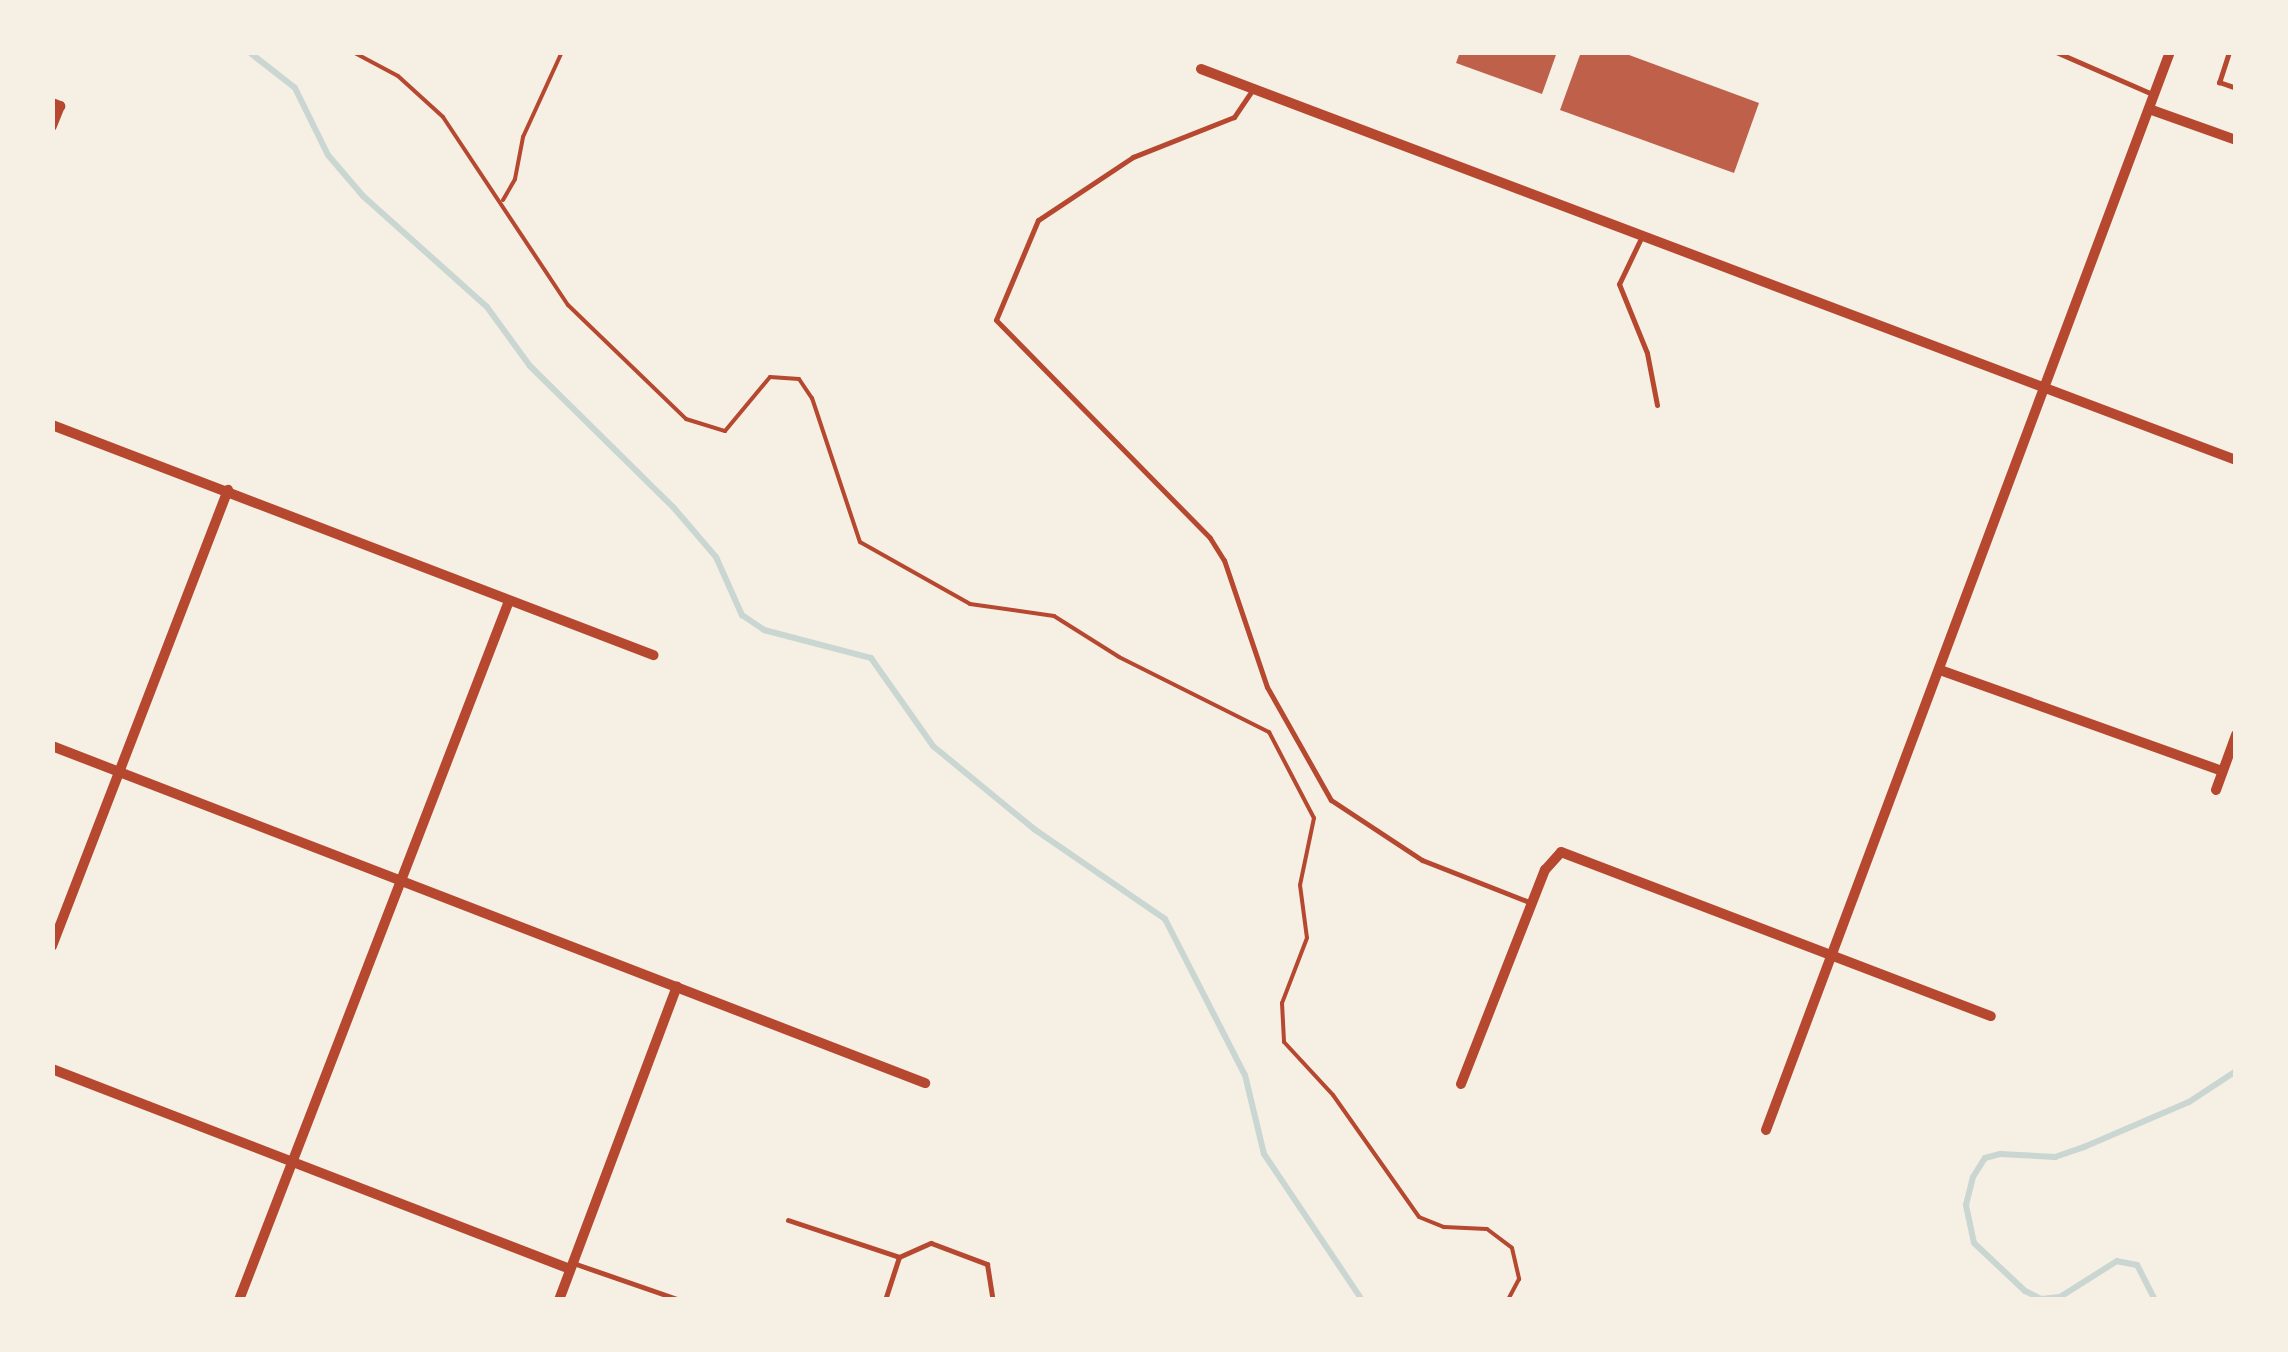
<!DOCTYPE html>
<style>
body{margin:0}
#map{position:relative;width:2288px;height:1352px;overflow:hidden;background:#f6efe4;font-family:Overpass,sans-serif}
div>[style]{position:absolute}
.stream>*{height:6px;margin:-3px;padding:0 3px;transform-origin:3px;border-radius:3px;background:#c9d6d2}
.building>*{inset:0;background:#bf614a}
.path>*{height:4px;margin:-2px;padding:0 2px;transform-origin:2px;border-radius:2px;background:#b5482f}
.service>*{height:5px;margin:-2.5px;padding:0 2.5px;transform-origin:2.5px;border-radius:2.5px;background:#b5482f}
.minor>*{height:10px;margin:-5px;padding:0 5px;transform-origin:5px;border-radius:5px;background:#b5482f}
span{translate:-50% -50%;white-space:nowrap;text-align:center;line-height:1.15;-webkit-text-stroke:8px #f6efe4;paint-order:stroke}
.frame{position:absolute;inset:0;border:55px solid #f6efe4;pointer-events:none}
</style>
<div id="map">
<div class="stream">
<div style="left:249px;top:52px;width:58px;rotate:38deg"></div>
<div style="left:295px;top:88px;width:75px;rotate:63.8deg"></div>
<div style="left:328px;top:155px;width:54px;rotate:49.5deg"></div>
<div style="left:363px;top:196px;width:166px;rotate:41.8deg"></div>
<div style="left:487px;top:307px;width:73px;rotate:53.9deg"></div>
<div style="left:530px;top:366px;width:202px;rotate:44.6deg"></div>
<div style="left:674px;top:508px;width:65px;rotate:49.4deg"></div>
<div style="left:716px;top:557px;width:64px;rotate:65.9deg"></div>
<div style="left:742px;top:615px;width:27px;rotate:34deg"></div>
<div style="left:764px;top:630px;width:111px;rotate:14.7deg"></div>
<div style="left:871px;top:658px;width:108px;rotate:54.8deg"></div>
<div style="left:933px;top:746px;width:131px;rotate:39.4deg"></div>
<div style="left:1034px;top:829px;width:159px;rotate:34.5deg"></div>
<div style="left:1165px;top:919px;width:175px;rotate:62.9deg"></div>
<div style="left:1245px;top:1075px;width:81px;rotate:76.5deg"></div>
<div style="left:1264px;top:1154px;width:176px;rotate:56.1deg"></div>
<div style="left:2155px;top:1300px;width:39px;rotate:-117deg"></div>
<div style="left:2137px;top:1265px;width:20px;rotate:-169deg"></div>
<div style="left:2117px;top:1261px;width:67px;rotate:147.7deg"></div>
<div style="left:2060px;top:1297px;width:19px;rotate:174deg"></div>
<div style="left:2041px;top:1299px;width:18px;rotate:-153deg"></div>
<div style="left:2025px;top:1291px;width:70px;rotate:-136.7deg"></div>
<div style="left:1974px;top:1243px;width:39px;rotate:-102deg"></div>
<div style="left:1966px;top:1205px;width:29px;rotate:-76deg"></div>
<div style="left:1973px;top:1177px;width:22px;rotate:-58deg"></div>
<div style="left:1985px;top:1158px;width:16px;rotate:-15deg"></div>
<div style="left:2000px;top:1154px;width:55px;rotate:3.1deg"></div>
<div style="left:2055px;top:1157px;width:31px;rotate:-19deg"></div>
<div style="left:2084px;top:1147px;width:114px;rotate:-23.2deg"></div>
<div style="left:2189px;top:1102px;width:56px;rotate:-33.4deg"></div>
</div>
<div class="building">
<div style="clip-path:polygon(1460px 52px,1557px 52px,1542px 94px,1456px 63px)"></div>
<div style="clip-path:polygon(1581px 52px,1621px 52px,1759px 103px,1734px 173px,1560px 110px)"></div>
</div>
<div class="path">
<div style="left:353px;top:52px;width:51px;rotate:28.1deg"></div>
<div style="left:398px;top:76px;width:61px;rotate:42.3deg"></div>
<div style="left:443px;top:117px;width:226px;rotate:56.4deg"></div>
<div style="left:568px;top:305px;width:164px;rotate:44deg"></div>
<div style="left:686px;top:419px;width:41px;rotate:17.1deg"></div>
<div style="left:725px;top:431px;width:70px;rotate:-50.2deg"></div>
<div style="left:770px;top:377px;width:29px;rotate:4deg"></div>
<div style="left:799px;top:379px;width:23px;rotate:56deg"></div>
<div style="left:812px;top:398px;width:152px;rotate:71.6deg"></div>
<div style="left:860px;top:542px;width:126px;rotate:29.4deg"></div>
<div style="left:970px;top:604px;width:85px;rotate:8.1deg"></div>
<div style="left:1054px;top:616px;width:77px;rotate:32.2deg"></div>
<div style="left:1119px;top:657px;width:168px;rotate:26.6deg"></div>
<div style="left:1269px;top:732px;width:97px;rotate:62.4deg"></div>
<div style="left:1314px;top:818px;width:68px;rotate:101.8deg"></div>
<div style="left:1300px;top:885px;width:53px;rotate:82.5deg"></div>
<div style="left:1307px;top:938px;width:70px;rotate:111deg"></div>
<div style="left:1282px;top:1003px;width:39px;rotate:87deg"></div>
<div style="left:1284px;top:1042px;width:72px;rotate:47.2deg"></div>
<div style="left:1333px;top:1095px;width:149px;rotate:54.8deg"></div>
<div style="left:1419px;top:1217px;width:27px;rotate:22deg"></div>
<div style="left:1444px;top:1227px;width:43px;rotate:2.7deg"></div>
<div style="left:1487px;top:1229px;width:31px;rotate:37deg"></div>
<div style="left:1512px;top:1248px;width:32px;rotate:77deg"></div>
<div style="left:1519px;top:1279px;width:24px;rotate:118deg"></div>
<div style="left:503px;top:200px;width:24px;rotate:-60deg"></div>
<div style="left:515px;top:179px;width:43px;rotate:-79.2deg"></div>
<div style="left:523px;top:137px;width:94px;rotate:-65.4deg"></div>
</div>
<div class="service">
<div style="left:2056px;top:52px;width:105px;rotate:23.6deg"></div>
<div style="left:2229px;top:52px;width:32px;rotate:108deg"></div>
<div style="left:2219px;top:82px;width:18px;rotate:19deg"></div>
<div style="left:1253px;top:89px;width:34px;rotate:124deg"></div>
<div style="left:1234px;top:117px;width:109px;rotate:158.4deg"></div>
<div style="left:1133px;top:157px;width:114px;rotate:146.4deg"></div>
<div style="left:1038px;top:220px;width:108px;rotate:112.8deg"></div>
<div style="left:996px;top:320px;width:305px;rotate:45.5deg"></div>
<div style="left:1210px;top:538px;width:26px;rotate:58deg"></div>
<div style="left:1224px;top:560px;width:134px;rotate:71.3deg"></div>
<div style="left:1267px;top:687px;width:130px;rotate:60.5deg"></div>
<div style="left:1331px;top:800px;width:109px;rotate:33.4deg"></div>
<div style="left:1422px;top:860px;width:115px;rotate:21.4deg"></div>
<div style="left:1642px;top:236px;width:53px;rotate:115.6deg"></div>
<div style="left:1619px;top:284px;width:74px;rotate:67.9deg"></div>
<div style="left:1647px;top:353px;width:53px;rotate:79.1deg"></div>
<div style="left:788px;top:1220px;width:117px;rotate:18.4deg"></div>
<div style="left:576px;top:1264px;width:110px;rotate:19.1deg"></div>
<div style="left:885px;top:1300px;width:45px;rotate:-72deg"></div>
<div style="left:899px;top:1257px;width:35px;rotate:-24deg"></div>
<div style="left:931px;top:1243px;width:60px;rotate:20.6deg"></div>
<div style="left:987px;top:1264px;width:36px;rotate:81deg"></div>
</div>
<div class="minor">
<div style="left:1201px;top:69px;width:1106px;rotate:20.7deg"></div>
<div style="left:52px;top:103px;width:9px;rotate:21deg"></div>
<div style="left:60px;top:106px;width:22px;rotate:112deg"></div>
<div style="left:2149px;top:109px;width:92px;rotate:19.6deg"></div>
<div style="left:52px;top:425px;width:644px;rotate:20.94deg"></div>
<div style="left:1940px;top:670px;width:300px;rotate:19.7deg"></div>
<div style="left:52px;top:746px;width:936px;rotate:21.11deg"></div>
<div style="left:2216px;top:790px;width:59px;rotate:-70deg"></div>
<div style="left:52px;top:946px;width:489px;rotate:-68.9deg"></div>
<div style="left:52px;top:1069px;width:555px;rotate:21.11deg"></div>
<div style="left:1461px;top:1084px;width:230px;rotate:-68.6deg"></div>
<div style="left:1545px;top:870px;width:24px;rotate:-48deg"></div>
<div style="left:1561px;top:852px;width:460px;rotate:20.9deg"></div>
<div style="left:1766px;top:1130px;width:1151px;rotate:-69.46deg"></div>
<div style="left:239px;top:1300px;width:749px;rotate:-68.88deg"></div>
<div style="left:559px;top:1300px;width:335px;rotate:-69.4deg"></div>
</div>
<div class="frame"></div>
</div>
